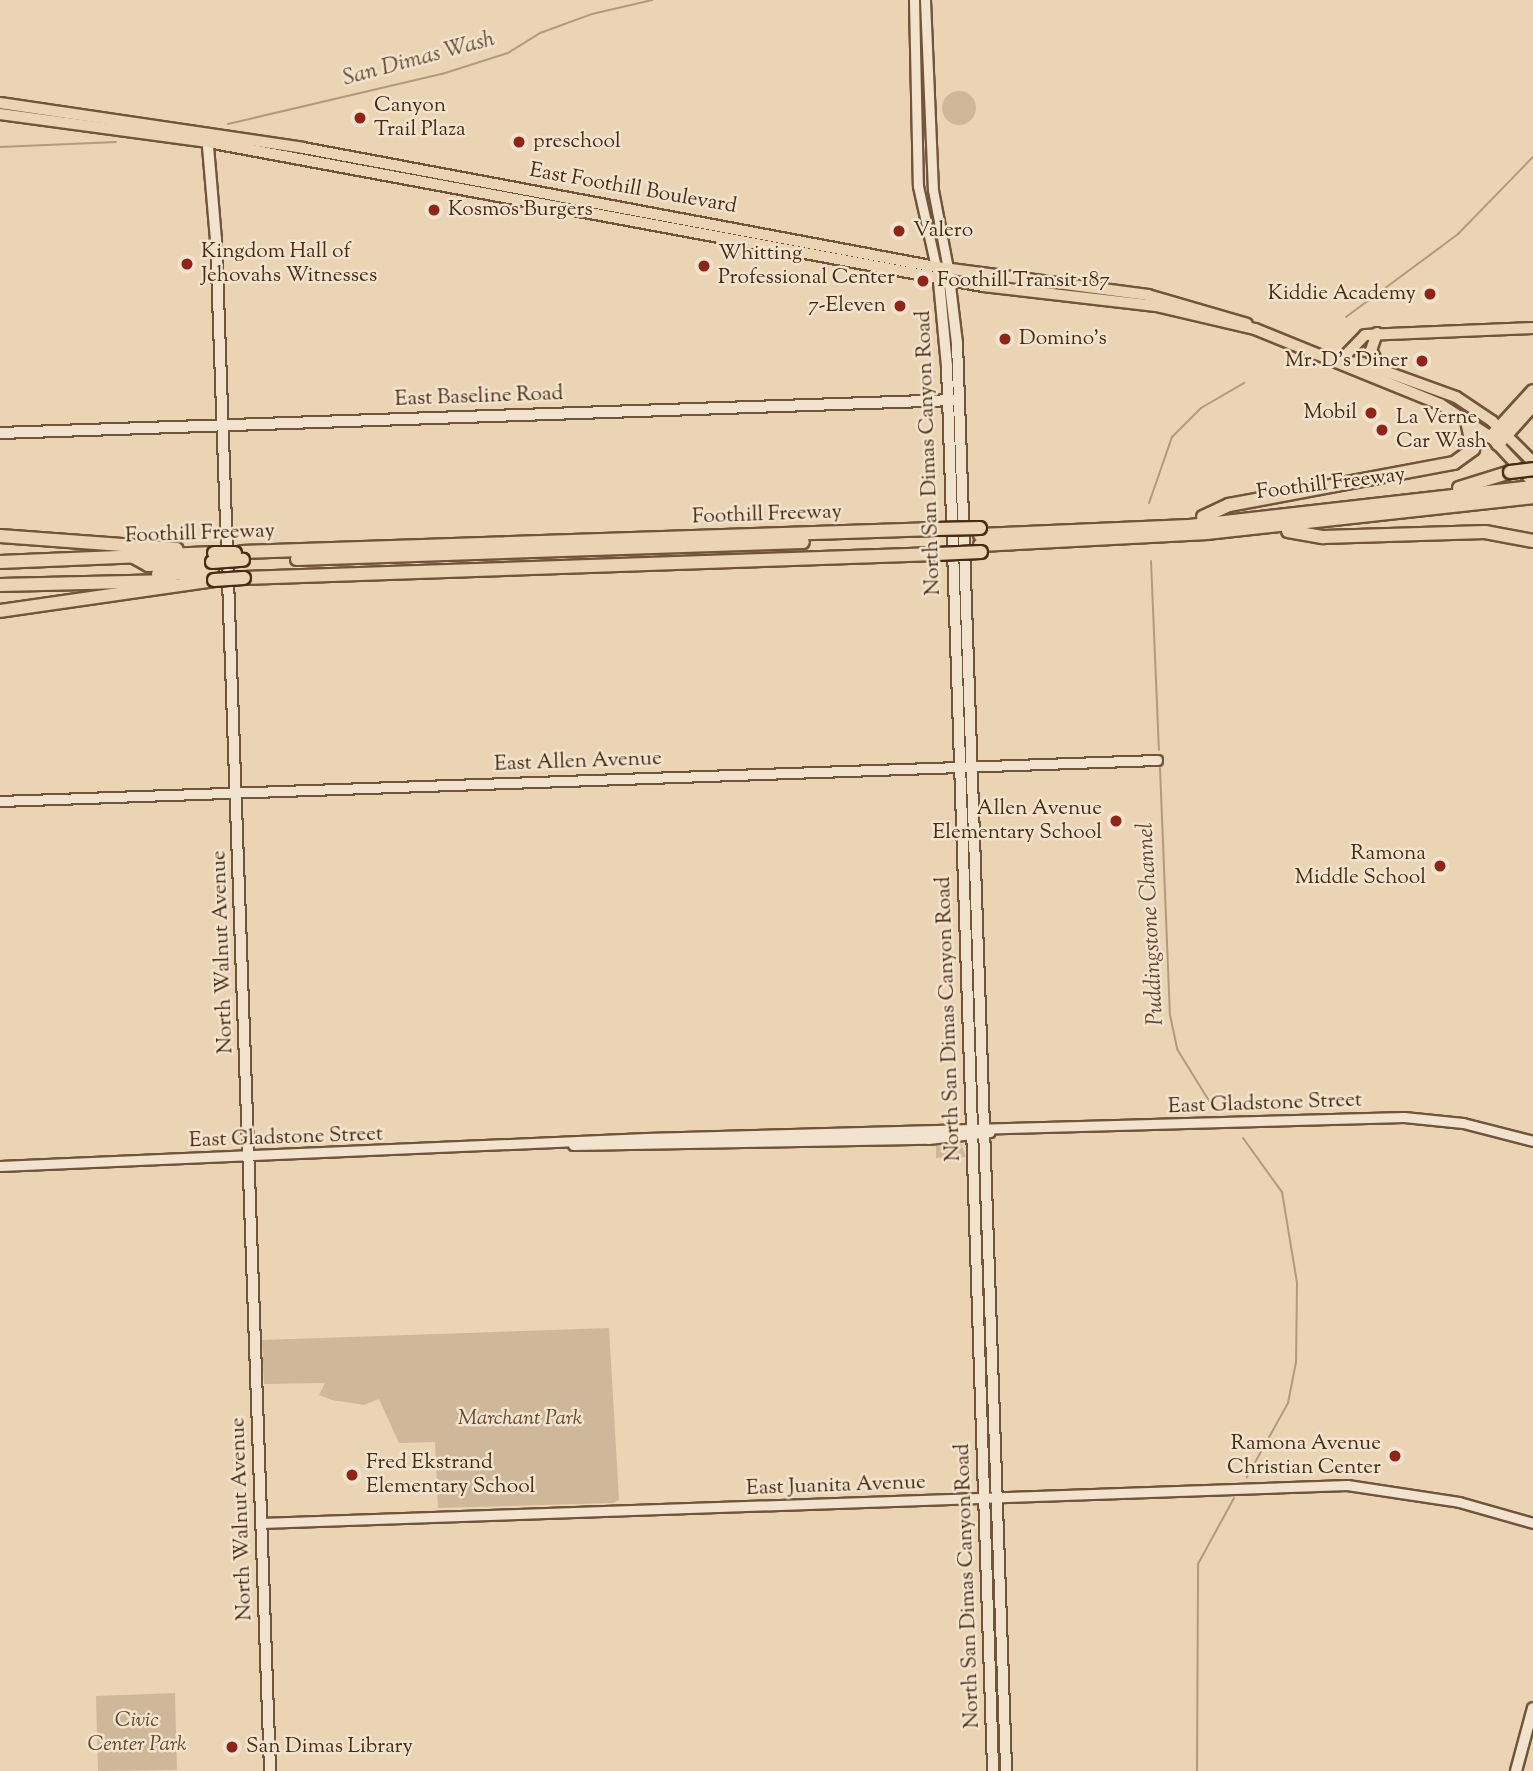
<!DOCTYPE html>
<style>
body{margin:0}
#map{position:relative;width:1533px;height:1771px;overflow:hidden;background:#ebd4b4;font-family:"Sorts Mill Goudy",serif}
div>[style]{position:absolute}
.green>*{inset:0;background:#cfb799}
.round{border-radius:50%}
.stream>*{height:2px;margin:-1px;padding:0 1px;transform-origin:1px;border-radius:1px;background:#b49a7d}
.roads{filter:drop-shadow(2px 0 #72543b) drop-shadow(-2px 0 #72543b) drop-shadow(0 2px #72543b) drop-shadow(0 -2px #72543b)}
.tertiary>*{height:9px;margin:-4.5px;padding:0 4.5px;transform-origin:4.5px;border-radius:4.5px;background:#f2e3ce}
.secondary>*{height:10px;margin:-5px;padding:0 5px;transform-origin:5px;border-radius:5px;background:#f2e3ce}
.primary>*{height:10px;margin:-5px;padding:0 5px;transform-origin:5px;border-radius:5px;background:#ebd4b4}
.motorway>*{height:12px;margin:-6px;padding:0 6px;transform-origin:6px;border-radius:6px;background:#ebd4b4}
.bridges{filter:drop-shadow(2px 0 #492a13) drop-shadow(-2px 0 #492a13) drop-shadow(0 2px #492a13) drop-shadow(0 -2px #492a13)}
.motorway-bridge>*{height:12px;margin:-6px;padding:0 6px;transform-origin:6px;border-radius:6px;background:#ebd4b4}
.dots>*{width:19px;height:19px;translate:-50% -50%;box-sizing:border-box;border:4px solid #f2e3ce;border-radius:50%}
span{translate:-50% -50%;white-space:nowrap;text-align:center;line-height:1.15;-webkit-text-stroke:5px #f2e3ce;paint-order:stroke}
.poi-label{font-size:21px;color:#492a13}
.left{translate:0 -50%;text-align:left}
.right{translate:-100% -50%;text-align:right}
.street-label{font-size:21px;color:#492a13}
.park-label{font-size:21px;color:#64462e;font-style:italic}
.water-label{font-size:23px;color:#64462e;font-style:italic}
</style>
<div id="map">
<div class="green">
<div class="round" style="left:942px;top:91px;width:34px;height:34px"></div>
<div style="clip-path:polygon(936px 1144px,961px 1144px,966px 1157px,936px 1158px)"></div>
<div style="clip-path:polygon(609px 1328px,619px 1500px,613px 1503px,438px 1508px,435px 1442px,399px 1443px,379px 1399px,364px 1405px,332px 1400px,319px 1395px,325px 1383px,264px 1384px,262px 1340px)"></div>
<div style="clip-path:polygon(175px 1693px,177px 1770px,98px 1771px,96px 1696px)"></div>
</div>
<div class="stream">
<div style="left:228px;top:124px;width:220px;rotate:-13.2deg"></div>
<div style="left:442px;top:74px;width:69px;rotate:-17.7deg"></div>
<div style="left:508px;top:53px;width:38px;rotate:-32deg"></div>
<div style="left:540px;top:33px;width:55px;rotate:-20.1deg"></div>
<div style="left:592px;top:14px;width:62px;rotate:-13.1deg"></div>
<div style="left:0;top:147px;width:116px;rotate:-2.5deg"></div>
<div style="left:1346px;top:317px;width:139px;rotate:-36.5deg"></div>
<div style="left:1458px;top:234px;width:107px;rotate:-45.8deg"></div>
<div style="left:1149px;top:503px;width:70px;rotate:-70.8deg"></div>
<div style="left:1172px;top:437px;width:41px;rotate:-45deg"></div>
<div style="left:1201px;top:408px;width:50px;rotate:-30.2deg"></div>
<div style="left:1151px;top:561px;width:189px;rotate:87.6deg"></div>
<div style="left:1160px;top:768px;width:247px;rotate:87.7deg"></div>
<div style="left:1170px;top:1015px;width:35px;rotate:78deg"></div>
<div style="left:1177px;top:1049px;width:70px;rotate:58.3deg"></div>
<div style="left:1243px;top:1138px;width:67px;rotate:54.2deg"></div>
<div style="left:1282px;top:1192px;width:92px;rotate:80.6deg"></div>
<div style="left:1297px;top:1283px;width:79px;rotate:90.7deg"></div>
<div style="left:1296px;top:1362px;width:42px;rotate:101deg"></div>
<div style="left:1288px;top:1403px;width:85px;rotate:119deg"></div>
<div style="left:1197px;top:1771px;width:207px;rotate:-89.7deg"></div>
<div style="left:1198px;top:1564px;width:75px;rotate:-61.4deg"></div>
</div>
<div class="roads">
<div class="tertiary">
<div style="left:914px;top:0;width:186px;rotate:88.8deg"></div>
<div style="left:918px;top:186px;width:83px;rotate:77.5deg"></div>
<div style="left:925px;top:0;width:190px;rotate:87.6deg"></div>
<div style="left:933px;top:190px;width:80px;rotate:79.2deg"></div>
<div style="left:0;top:801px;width:1158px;rotate:-2.03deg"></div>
<div style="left:573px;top:1145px;width:355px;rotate:-1deg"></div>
<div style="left:928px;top:1139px;width:62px;rotate:-6.4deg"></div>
<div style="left:0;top:1166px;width:647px;rotate:-2.48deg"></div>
<div style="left:646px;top:1138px;width:758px;rotate:-1.59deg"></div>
<div style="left:1404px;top:1117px;width:59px;rotate:5.8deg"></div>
<div style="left:1463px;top:1123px;width:72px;rotate:14.4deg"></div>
<div style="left:261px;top:1523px;width:1087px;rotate:-2deg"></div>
<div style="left:1347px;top:1485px;width:113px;rotate:8.6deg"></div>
<div style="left:1459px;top:1502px;width:77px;rotate:15.8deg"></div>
</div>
<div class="secondary">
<div style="left:207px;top:135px;width:104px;rotate:85.1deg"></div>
<div style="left:216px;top:239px;width:1533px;rotate:87.98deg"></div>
<div style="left:948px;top:269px;width:75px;rotate:83.1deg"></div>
<div style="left:957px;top:343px;width:1429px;rotate:88.03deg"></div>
<div style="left:938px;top:271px;width:95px;rotate:84.6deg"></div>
<div style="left:947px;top:366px;width:1406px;rotate:88.12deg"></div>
<div style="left:0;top:433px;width:955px;rotate:-1.98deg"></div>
<div style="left:1516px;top:1771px;width:65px;rotate:-74.9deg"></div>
</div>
<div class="primary">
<div style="left:0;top:103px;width:306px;rotate:8.4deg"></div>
<div style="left:303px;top:148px;width:644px;rotate:10.65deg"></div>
<div style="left:936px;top:267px;width:214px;rotate:7.5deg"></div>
<div style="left:1148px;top:295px;width:103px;rotate:16.3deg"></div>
<div style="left:0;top:114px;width:210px;rotate:7.7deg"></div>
<div style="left:208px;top:142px;width:788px;rotate:10.53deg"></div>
<div style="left:983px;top:286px;width:174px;rotate:6.6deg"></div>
<div style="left:1156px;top:306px;width:102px;rotate:13.1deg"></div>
<div style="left:1255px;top:329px;width:200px;rotate:22.1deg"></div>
<div style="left:1440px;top:404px;width:61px;rotate:32.9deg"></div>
<div style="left:1491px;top:437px;width:62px;rotate:47deg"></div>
<div style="left:1377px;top:333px;width:18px;rotate:109deg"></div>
<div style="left:1371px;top:350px;width:20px;rotate:63deg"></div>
<div style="left:1339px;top:362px;width:23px;rotate:2deg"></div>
<div style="left:1362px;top:363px;width:100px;rotate:19.9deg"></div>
<div style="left:1456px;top:397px;width:43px;rotate:33.7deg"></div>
<div style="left:1492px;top:421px;width:58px;rotate:45deg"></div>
<div style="left:1339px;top:362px;width:37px;rotate:-46deg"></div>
<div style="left:1365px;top:335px;width:168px;rotate:-2.4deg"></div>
</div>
<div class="motorway">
<div style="left:1491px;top:437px;width:62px;rotate:-47.6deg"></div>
<div style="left:1498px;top:444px;width:52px;rotate:-48.1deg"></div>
<div style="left:1459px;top:488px;width:53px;rotate:-17.4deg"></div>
<div style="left:1203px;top:517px;width:29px;rotate:-25deg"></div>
<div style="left:1229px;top:505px;width:229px;rotate:-10.6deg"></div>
<div style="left:1454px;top:463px;width:24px;rotate:-36deg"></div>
<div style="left:1473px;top:449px;width:30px;rotate:-102deg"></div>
<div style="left:1288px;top:531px;width:36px;rotate:10deg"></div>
<div style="left:1323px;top:537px;width:162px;rotate:-1.8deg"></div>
<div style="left:1485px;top:532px;width:49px;rotate:10.6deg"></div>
<div style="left:980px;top:535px;width:209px;rotate:-2.5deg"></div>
<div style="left:1189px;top:526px;width:346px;rotate:-6.5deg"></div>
<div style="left:0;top:536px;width:177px;rotate:4.2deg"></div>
<div style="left:980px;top:545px;width:228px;rotate:-3deg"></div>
<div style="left:1208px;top:533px;width:327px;rotate:-6.3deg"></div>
<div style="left:242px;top:552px;width:694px;rotate:-1.9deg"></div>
<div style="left:132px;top:556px;width:18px;rotate:29deg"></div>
<div style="left:148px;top:565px;width:64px;rotate:-2.7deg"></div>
<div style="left:297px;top:559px;width:506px;rotate:-1.92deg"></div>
<div style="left:0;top:562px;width:214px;rotate:-2.4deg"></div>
<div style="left:158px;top:574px;width:54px;rotate:-2.1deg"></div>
<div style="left:244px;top:578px;width:693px;rotate:-1.98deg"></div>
<div style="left:0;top:585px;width:171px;rotate:-1.3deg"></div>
<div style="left:0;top:611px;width:216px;rotate:-8.2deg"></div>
</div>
</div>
<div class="bridges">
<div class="motorway-bridge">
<div style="left:1510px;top:472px;width:23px;rotate:-7deg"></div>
<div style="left:936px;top:529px;width:44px;rotate:-1.3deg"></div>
<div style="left:214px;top:553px;width:21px"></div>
<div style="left:937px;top:554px;width:44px;rotate:-2.6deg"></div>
<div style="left:212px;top:562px;width:31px;rotate:-4deg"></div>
<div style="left:214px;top:580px;width:30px;rotate:-4deg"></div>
</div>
</div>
<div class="dots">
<div style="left:360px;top:118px;background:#8f2418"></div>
<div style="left:519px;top:142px;background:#8f2418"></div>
<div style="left:434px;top:210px;background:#8f2418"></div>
<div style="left:899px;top:231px;background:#8f2418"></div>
<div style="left:187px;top:264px;background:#8f2418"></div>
<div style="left:704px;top:266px;background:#8f2418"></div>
<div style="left:923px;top:281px;background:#8f2418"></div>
<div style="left:1430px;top:294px;background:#8f2418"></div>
<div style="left:900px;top:306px;background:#8f2418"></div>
<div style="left:1005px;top:339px;background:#8f2418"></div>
<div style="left:1422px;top:361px;background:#8f2418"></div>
<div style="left:1371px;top:413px;background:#8f2418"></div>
<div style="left:1382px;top:430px;background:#8f2418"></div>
<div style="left:1116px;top:821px;background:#8f2418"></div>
<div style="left:1440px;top:866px;background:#8f2418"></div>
<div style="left:1395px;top:1456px;background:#8f2418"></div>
<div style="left:352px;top:1475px;background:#8f2418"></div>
<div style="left:232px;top:1747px;background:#8f2418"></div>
</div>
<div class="poi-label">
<span class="left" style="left:374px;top:118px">Canyon<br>Trail Plaza</span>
<span class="left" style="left:533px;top:142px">preschool</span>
<span class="left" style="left:448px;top:210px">Kosmos Burgers</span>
<span class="left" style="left:913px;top:231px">Valero</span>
<span class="left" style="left:201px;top:264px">Kingdom Hall of<br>Jehovahs Witnesses</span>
<span class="left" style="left:718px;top:266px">Whitting<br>Professional Center</span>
<span class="left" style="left:937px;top:281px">Foothill Transit 187</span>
<span class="right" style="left:1416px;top:294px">Kiddie Academy</span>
<span class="right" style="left:886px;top:306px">7-Eleven</span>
<span class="left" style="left:1019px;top:339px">Domino's</span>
<span class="right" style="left:1408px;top:361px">Mr. D's Diner</span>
<span class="right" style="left:1357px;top:413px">Mobil</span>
<span class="left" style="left:1396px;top:430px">La Verne<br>Car Wash</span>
<span class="right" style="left:1102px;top:821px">Allen Avenue<br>Elementary School</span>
<span class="right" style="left:1426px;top:866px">Ramona<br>Middle School</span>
<span class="right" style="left:1381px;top:1456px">Ramona Avenue<br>Christian Center</span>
<span class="left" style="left:366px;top:1475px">Fred Ekstrand<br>Elementary School</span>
<span class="left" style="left:246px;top:1747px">San Dimas Library</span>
</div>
<div class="street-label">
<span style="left:633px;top:189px;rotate:10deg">East Foothill Boulevard</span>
<span style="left:479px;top:397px;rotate:-2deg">East Baseline Road</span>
<span style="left:929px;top:453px;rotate:-92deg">North San Dimas Canyon Road</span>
<span style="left:1331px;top:484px;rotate:-7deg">Foothill Freeway</span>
<span style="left:767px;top:515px;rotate:-2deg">Foothill Freeway</span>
<span style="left:200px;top:534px;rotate:-2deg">Foothill Freeway</span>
<span style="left:578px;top:762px;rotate:-2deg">East Allen Avenue</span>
<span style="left:223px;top:952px;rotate:-92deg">North Walnut Avenue</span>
<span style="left:949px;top:1019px;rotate:-92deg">North San Dimas Canyon Road</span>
<span style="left:1265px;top:1104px;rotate:-2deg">East Gladstone Street</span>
<span style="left:286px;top:1138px;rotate:-2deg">East Gladstone Street</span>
<span style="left:836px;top:1486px;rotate:-2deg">East Juanita Avenue</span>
<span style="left:242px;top:1519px;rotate:-92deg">North Walnut Avenue</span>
<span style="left:968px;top:1586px;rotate:-92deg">North San Dimas Canyon Road</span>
</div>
<div class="park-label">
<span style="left:520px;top:1419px">Marchant Park</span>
<span style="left:137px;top:1733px">Civic<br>Center Park</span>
</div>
<div class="water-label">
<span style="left:419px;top:60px;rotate:-15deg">San Dimas Wash</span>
<span style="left:1152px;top:924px;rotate:-93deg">Puddingstone Channel</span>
</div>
</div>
